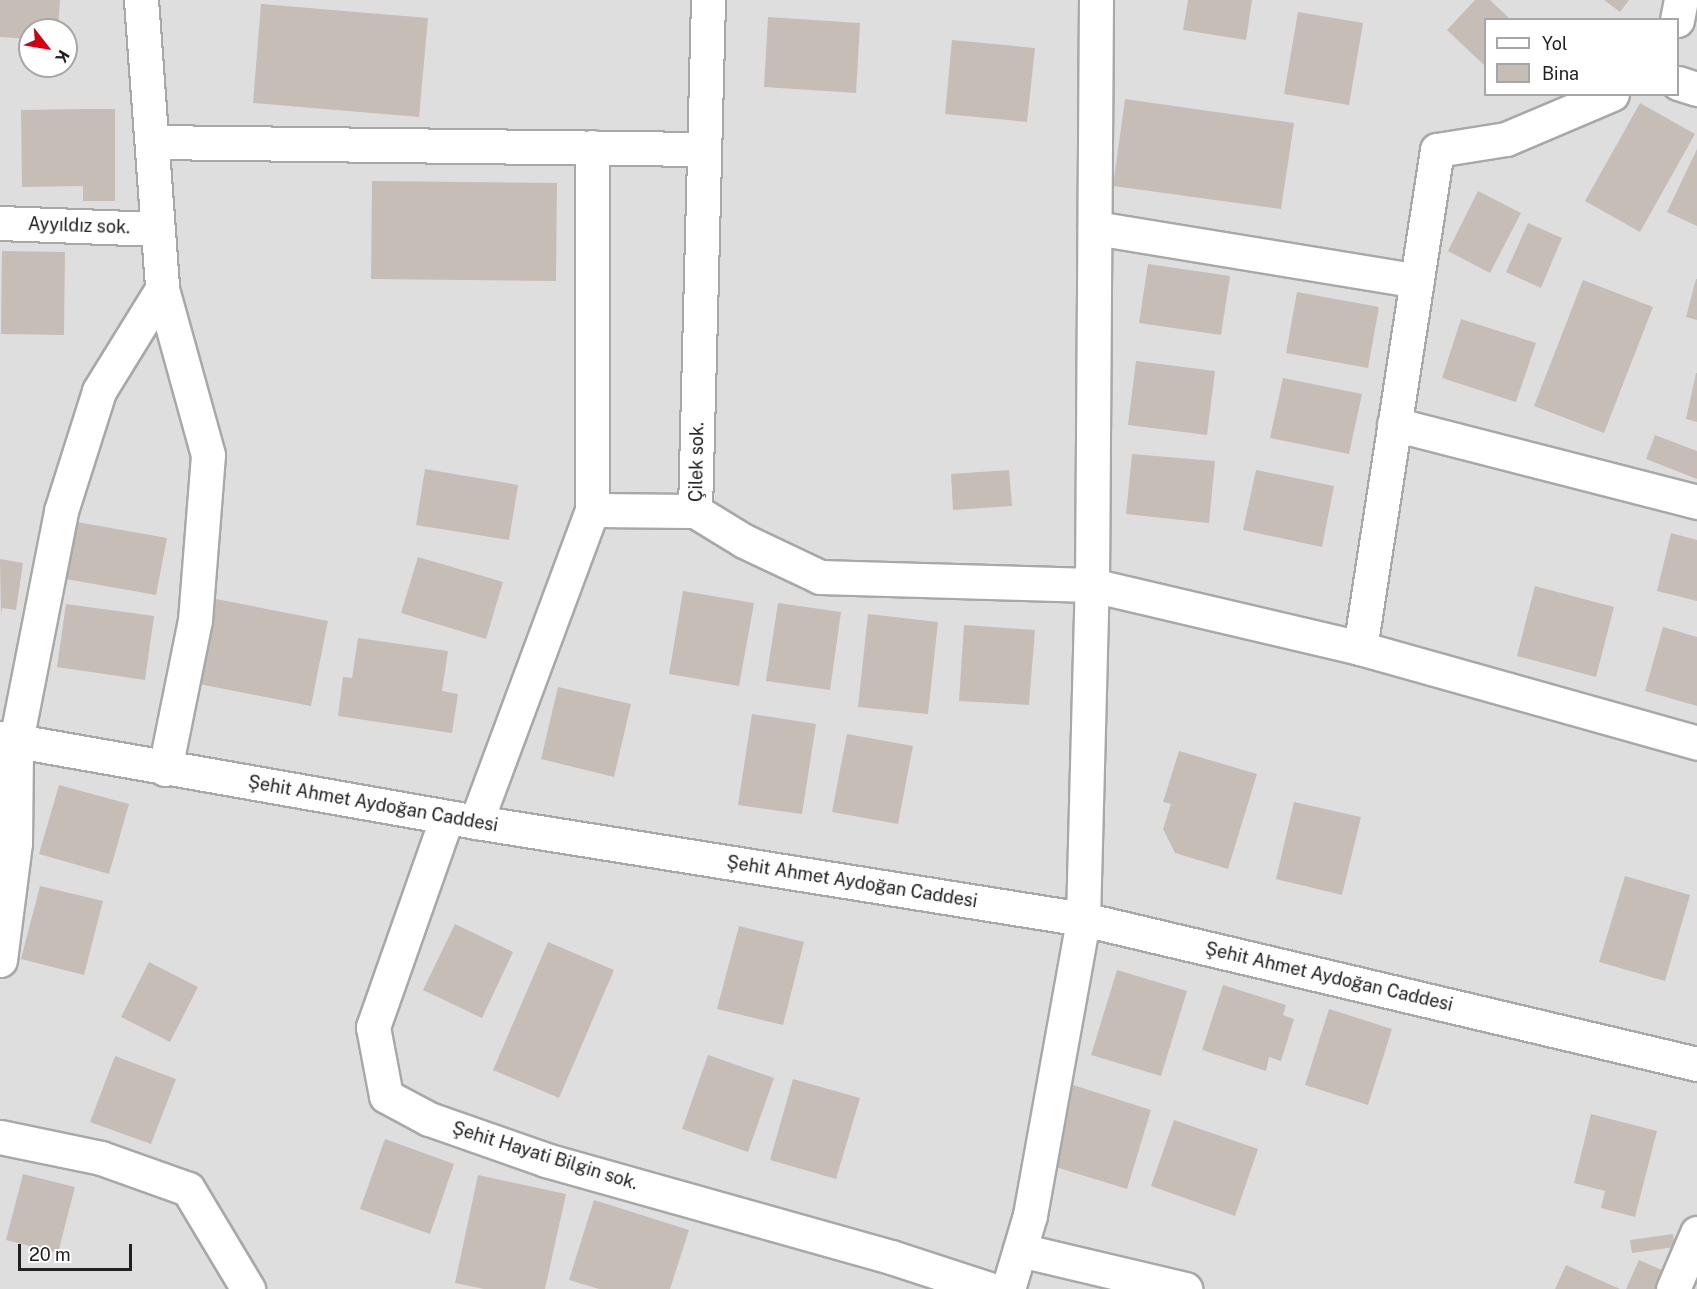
<!DOCTYPE html>
<meta charset="utf-8">
<style>
body{margin:0}
#map{position:relative;width:1697px;height:1289px;overflow:hidden;background:#f1eee8;font-family:"Public Sans",sans-serif}
div>[style]{position:absolute}
.residential>*{inset:0;background:#dfdede}
.building>*{inset:0;background:#c6bdb7}
.roads{filter:drop-shadow(2px 0 #a8a8a8) drop-shadow(-2px 0 #a8a8a8) drop-shadow(0 2px #a8a8a8) drop-shadow(0 -2px #a8a8a8)}
.minor>*{height:33px;margin:-16.5px;padding:0 16.5px;transform-origin:16.5px;border-radius:16.5px;background:#fff}
.tertiary>*{height:33px;margin:-16.5px;padding:0 16.5px;transform-origin:16.5px;border-radius:16.5px;background:#fff}
span{translate:-50% -50%;white-space:nowrap;text-align:center;line-height:1.15;-webkit-text-stroke:6px #fff;paint-order:stroke}
.street-label{font-size:18px;color:#212121}
.legend{position:absolute;left:1484px;top:18px;width:195px;height:78px;box-sizing:border-box;background:#fff;border:2px solid #a6a6a6;margin:0;padding:8px 10px;list-style:none;font-size:18px;color:#212121}
.legend li{display:flex;align-items:center;gap:12px;height:30px}
.legend b{width:30px;border:2px solid #a6a6a6}
.north{position:absolute;left:18px;top:18px;width:60px;height:60px;box-sizing:border-box;background:#fff;border:2px solid #a6a6a6;border-radius:50%;rotate:121deg;font-size:16px;font-weight:700;line-height:24px;text-align:center;color:#212121}
.north::after{content:'';display:block;margin:auto;width:21px;height:27px;background:#d20111;clip-path:polygon(50% 0,100% 100%,50% 72%,0 100%)}
.scale{position:absolute;left:18px;top:1244px;width:114px;height:27px;box-sizing:border-box;border:3px solid #212121;border-top:0;padding-left:8px;font-size:18px;line-height:21px;white-space:nowrap;color:#212121;-webkit-text-stroke:4px #fff;paint-order:stroke}
</style>
<div id="map">
<div class="residential">
<div style="clip-path:polygon(evenodd,0 0,1697px 0,1697px 1289px,0 1289px,0 0,1486px 20px,1678px 20px,1678px 94px,1486px 94px,1486px 20px,0 0,30px 30px,66px 30px,66px 66px,30px 66px,30px 30px)"></div>
</div>
<div class="building">
<div style="clip-path:polygon(0 0,60px 0,58px 30px,30px 30px,30px 39px,0 37px)"></div>
<div style="clip-path:polygon(1188px 0,1252px 0,1246px 40px,1183px 30px)"></div>
<div style="clip-path:polygon(1475px 0,1490px 0,1511px 20px,1485px 20px,1485px 66px,1447px 30px)"></div>
<div style="clip-path:polygon(1604px 0,1629px 0,1620px 12px)"></div>
<div style="clip-path:polygon(261px 4px,428px 18px,419px 117px,253px 103px)"></div>
<div style="clip-path:polygon(1298px 12px,1363px 23px,1349px 105px,1284px 94px)"></div>
<div style="clip-path:polygon(768px 17px,860px 23px,856px 93px,764px 87px)"></div>
<div style="clip-path:polygon(952px 40px,1035px 48px,1027px 122px,945px 114px)"></div>
<div style="clip-path:polygon(1125px 99px,1294px 123px,1281px 209px,1113px 186px)"></div>
<div style="clip-path:polygon(1640px 103px,1695px 134px,1640px 232px,1585px 201px)"></div>
<div style="clip-path:polygon(83px 109px,115px 109px,115px 201px,83px 201px,83px 186px,22px 187px,21px 110px)"></div>
<div style="clip-path:polygon(1697px 149px,1697px 226px,1667px 212px)"></div>
<div style="clip-path:polygon(372px 181px,557px 183px,556px 281px,371px 279px)"></div>
<div style="clip-path:polygon(1478px 191px,1521px 213px,1490px 273px,1448px 251px)"></div>
<div style="clip-path:polygon(1528px 223px,1562px 238px,1541px 288px,1506px 272px)"></div>
<div style="clip-path:polygon(2px 251px,65px 252px,64px 335px,1px 334px)"></div>
<div style="clip-path:polygon(1148px 264px,1230px 276px,1221px 335px,1139px 323px)"></div>
<div style="clip-path:polygon(1696px 279px,1697px 279px,1697px 320px,1686px 317px)"></div>
<div style="clip-path:polygon(1583px 280px,1653px 307px,1604px 433px,1534px 406px)"></div>
<div style="clip-path:polygon(1297px 292px,1379px 307px,1368px 368px,1286px 353px)"></div>
<div style="clip-path:polygon(1461px 319px,1536px 343px,1516px 402px,1442px 378px)"></div>
<div style="clip-path:polygon(1136px 361px,1215px 371px,1207px 435px,1128px 425px)"></div>
<div style="clip-path:polygon(1696px 373px,1697px 373px,1697px 422px,1686px 419px)"></div>
<div style="clip-path:polygon(1283px 378px,1362px 394px,1349px 454px,1270px 438px)"></div>
<div style="clip-path:polygon(1655px 435px,1697px 451px,1697px 479px,1646px 459px)"></div>
<div style="clip-path:polygon(1132px 454px,1215px 461px,1209px 523px,1126px 514px)"></div>
<div style="clip-path:polygon(425px 469px,518px 485px,509px 540px,416px 525px)"></div>
<div style="clip-path:polygon(1009px 470px,1012px 506px,953px 510px,951px 474px)"></div>
<div style="clip-path:polygon(1256px 470px,1334px 486px,1322px 547px,1243px 530px)"></div>
<div style="clip-path:polygon(77px 522px,167px 538px,156px 595px,66px 579px)"></div>
<div style="clip-path:polygon(1671px 533px,1697px 540px,1697px 601px,1657px 591px)"></div>
<div style="clip-path:polygon(418px 557px,503px 582px,486px 639px,401px 613px)"></div>
<div style="clip-path:polygon(0 559px,23px 563px,16px 610px,2px 608px,1px 615px)"></div>
<div style="clip-path:polygon(1535px 586px,1614px 607px,1596px 677px,1517px 656px)"></div>
<div style="clip-path:polygon(683px 591px,754px 603px,739px 686px,669px 674px)"></div>
<div style="clip-path:polygon(216px 599px,328px 621px,311px 706px,199px 684px)"></div>
<div style="clip-path:polygon(778px 603px,841px 612px,830px 690px,766px 681px)"></div>
<div style="clip-path:polygon(66px 604px,154px 616px,145px 680px,57px 667px)"></div>
<div style="clip-path:polygon(868px 614px,938px 622px,928px 714px,858px 707px)"></div>
<div style="clip-path:polygon(964px 625px,1035px 630px,1029px 705px,959px 701px)"></div>
<div style="clip-path:polygon(1663px 627px,1697px 637px,1697px 706px,1645px 691px)"></div>
<div style="clip-path:polygon(358px 638px,448px 651px,442px 691px,458px 694px,452px 733px,338px 716px,343px 677px,352px 678px)"></div>
<div style="clip-path:polygon(558px 687px,631px 704px,614px 777px,541px 759px)"></div>
<div style="clip-path:polygon(752px 714px,816px 724px,802px 814px,738px 805px)"></div>
<div style="clip-path:polygon(847px 734px,913px 746px,898px 824px,832px 812px)"></div>
<div style="clip-path:polygon(1179px 751px,1257px 774px,1228px 869px,1175px 853px,1163px 829px,1171px 804px,1163px 802px)"></div>
<div style="clip-path:polygon(59px 785px,129px 804px,109px 874px,39px 854px)"></div>
<div style="clip-path:polygon(1294px 802px,1361px 817px,1342px 895px,1276px 879px)"></div>
<div style="clip-path:polygon(1625px 876px,1690px 895px,1665px 981px,1599px 962px)"></div>
<div style="clip-path:polygon(40px 886px,103px 901px,84px 975px,21px 959px)"></div>
<div style="clip-path:polygon(455px 924px,513px 952px,482px 1018px,423px 990px)"></div>
<div style="clip-path:polygon(739px 926px,804px 942px,783px 1025px,717px 1009px)"></div>
<div style="clip-path:polygon(548px 942px,614px 970px,559px 1098px,493px 1070px)"></div>
<div style="clip-path:polygon(149px 962px,198px 987px,170px 1042px,121px 1017px)"></div>
<div style="clip-path:polygon(1117px 970px,1187px 991px,1161px 1076px,1091px 1055px)"></div>
<div style="clip-path:polygon(1223px 985px,1286px 1005px,1283px 1015px,1294px 1019px,1281px 1061px,1269px 1057px,1266px 1071px,1202px 1050px)"></div>
<div style="clip-path:polygon(1329px 1009px,1392px 1029px,1368px 1105px,1305px 1085px)"></div>
<div style="clip-path:polygon(708px 1055px,774px 1078px,748px 1152px,682px 1129px)"></div>
<div style="clip-path:polygon(115px 1056px,176px 1079px,151px 1144px,90px 1122px)"></div>
<div style="clip-path:polygon(793px 1079px,860px 1098px,836px 1179px,770px 1160px)"></div>
<div style="clip-path:polygon(1073px 1085px,1151px 1110px,1127px 1189px,1049px 1165px)"></div>
<div style="clip-path:polygon(1591px 1114px,1657px 1131px,1635px 1217px,1601px 1208px,1605px 1191px,1574px 1183px)"></div>
<div style="clip-path:polygon(1174px 1120px,1258px 1149px,1235px 1216px,1151px 1186px)"></div>
<div style="clip-path:polygon(385px 1139px,454px 1164px,430px 1234px,360px 1209px)"></div>
<div style="clip-path:polygon(23px 1174px,75px 1187px,58px 1253px,6px 1240px)"></div>
<div style="clip-path:polygon(478px 1175px,566px 1194px,545px 1289px,484px 1289px,455px 1283px)"></div>
<div style="clip-path:polygon(594px 1200px,689px 1230px,670px 1289px,599px 1289px,569px 1280px)"></div>
<div style="clip-path:polygon(1673px 1234px,1675px 1247px,1632px 1253px,1630px 1240px)"></div>
<div style="clip-path:polygon(1639px 1260px,1664px 1271px,1656px 1289px,1626px 1289px)"></div>
<div style="clip-path:polygon(1566px 1265px,1620px 1289px,1555px 1289px)"></div>
</div>
<div class="roads">
<div class="minor">
<div style="left:141px;top:0;width:290px;rotate:85.8deg"></div>
<div style="left:162px;top:289px;width:172px;rotate:74.5deg"></div>
<div style="left:208px;top:455px;width:166px;rotate:94.5deg"></div>
<div style="left:195px;top:620px;width:152px;rotate:101.4deg"></div>
<div style="left:708px;top:0;width:511px;rotate:91.46deg"></div>
<div style="left:695px;top:511px;width:57px;rotate:31.5deg"></div>
<div style="left:744px;top:541px;width:84px;rotate:25.3deg"></div>
<div style="left:820px;top:577px;width:272px;rotate:1.7deg"></div>
<div style="left:1092px;top:585px;width:275px;rotate:13.2deg"></div>
<div style="left:1360px;top:648px;width:504px;rotate:-81.21deg"></div>
<div style="left:1437px;top:150px;width:70px;rotate:-9.1deg"></div>
<div style="left:1506px;top:139px;width:115px;rotate:-23deg"></div>
<div style="left:1677px;top:20px;width:20px;rotate:-79deg"></div>
<div style="left:1678px;top:83px;width:20px;rotate:18deg"></div>
<div style="left:152px;top:142px;width:552px;rotate:0.73deg"></div>
<div style="left:592px;top:147px;width:363px;rotate:90deg"></div>
<div style="left:592px;top:510px;width:103px;rotate:0.6deg"></div>
<div style="left:0;top:223px;width:158px;rotate:2.2deg"></div>
<div style="left:1095px;top:228px;width:326px;rotate:9.3deg"></div>
<div style="left:1394px;top:424px;width:313px;rotate:14.4deg"></div>
<div style="left:1360px;top:648px;width:350px;rotate:15.7deg"></div>
<div style="left:447px;top:817px;width:223px;rotate:109.4deg"></div>
<div style="left:373px;top:1027px;width:70px;rotate:79.3deg"></div>
<div style="left:386px;top:1096px;width:49px;rotate:28.1deg"></div>
<div style="left:429px;top:1119px;width:124px;rotate:19.3deg"></div>
<div style="left:546px;top:1160px;width:358px;rotate:15.7deg"></div>
<div style="left:891px;top:1257px;width:103px;rotate:18.1deg"></div>
<div style="left:476px;top:822px;width:333px;rotate:-69.6deg"></div>
<div style="left:0;top:960px;width:118px;rotate:-82.7deg"></div>
<div style="left:15px;top:843px;width:102px;rotate:-89.4deg"></div>
<div style="left:16px;top:741px;width:234px;rotate:-78.9deg"></div>
<div style="left:61px;top:511px;width:126px;rotate:-72.4deg"></div>
<div style="left:99px;top:391px;width:120px;rotate:-58.3deg"></div>
<div style="left:0;top:1137px;width:103px;rotate:11.7deg"></div>
<div style="left:101px;top:1158px;width:92px;rotate:19.6deg"></div>
<div style="left:188px;top:1189px;width:117px;rotate:59deg"></div>
<div style="left:1020px;top:1250px;width:170px;rotate:13.3deg"></div>
<div style="left:1008px;top:1289px;width:77px;rotate:-73.4deg"></div>
<div style="left:1030px;top:1215px;width:301px;rotate:-79.8deg"></div>
<div style="left:1083px;top:919px;width:334px;rotate:-88.5deg"></div>
<div style="left:1092px;top:585px;width:585px;rotate:-89.61deg"></div>
<div style="left:1673px;top:1289px;width:61px;rotate:-66.8deg"></div>
</div>
<div class="tertiary">
<div style="left:0;top:738px;width:483px;rotate:10deg"></div>
<div style="left:476px;top:822px;width:615px;rotate:9.08deg"></div>
<div style="left:1083px;top:919px;width:631px;rotate:13.29deg"></div>
</div>
</div>
<div class="street-label">
<span style="left:79px;top:226px;rotate:2deg">Ayyıldız sok.</span>
<span style="left:697px;top:462px;rotate:-89deg">Çilek sok.</span>
<span style="left:373px;top:804px;rotate:10deg">Şehit Ahmet Aydoğan Caddesi</span>
<span style="left:852px;top:882px;rotate:9deg">Şehit Ahmet Aydoğan Caddesi</span>
<span style="left:1329px;top:977px;rotate:13deg">Şehit Ahmet Aydoğan Caddesi</span>
<span style="left:545px;top:1156px;rotate:17deg">Şehit Hayati Bilgin sok.</span>
</div>
<ul class="legend">
<li><b style="height:8px;background:#fff"></b>Yol</li>
<li><b style="height:16px;background:#c6bdb7"></b>Bina</li>
</ul>
<div class="north">K</div>
<div class="scale">20 m</div>
</div>
